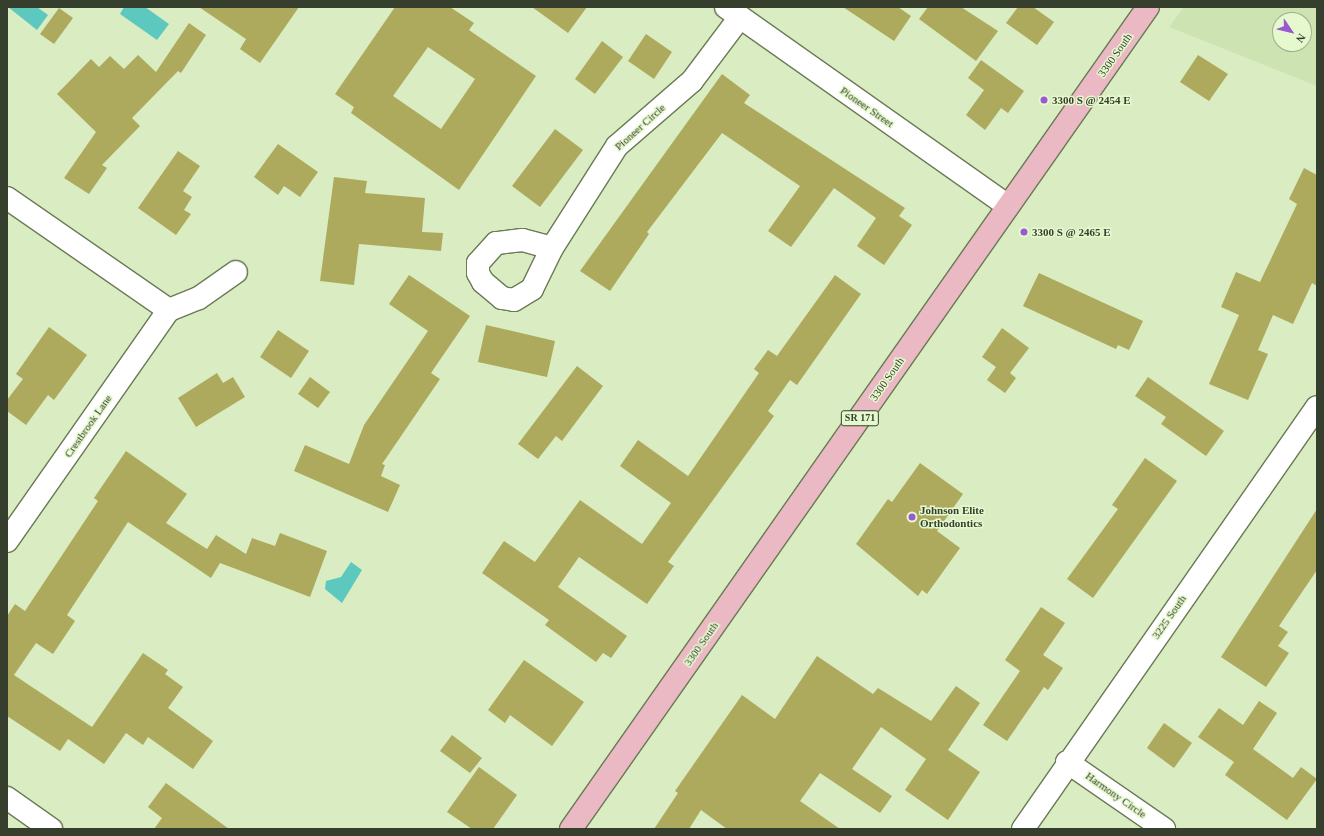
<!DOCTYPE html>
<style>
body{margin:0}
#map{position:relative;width:1324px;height:836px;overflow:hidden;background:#d9ecc2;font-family:"Times New Roman",serif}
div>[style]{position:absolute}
.built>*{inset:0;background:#cee3b2}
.water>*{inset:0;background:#5dc8be}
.building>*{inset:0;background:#adaa5d}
.roads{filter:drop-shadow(1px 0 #6a7a55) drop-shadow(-1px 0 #6a7a55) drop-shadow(0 1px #6a7a55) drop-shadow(0 -1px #6a7a55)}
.minor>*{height:22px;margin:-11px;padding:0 11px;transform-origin:11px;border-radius:11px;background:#fff}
.primary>*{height:22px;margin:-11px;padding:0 11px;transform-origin:11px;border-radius:11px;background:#ebb9c3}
.dots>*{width:11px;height:11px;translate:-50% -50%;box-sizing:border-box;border:2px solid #e6f9ce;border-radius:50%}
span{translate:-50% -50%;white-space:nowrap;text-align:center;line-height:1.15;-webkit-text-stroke:3px #e6f9ce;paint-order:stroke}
.shield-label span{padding:1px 3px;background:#e6f9ce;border:1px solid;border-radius:3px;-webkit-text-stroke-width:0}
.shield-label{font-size:10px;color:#363e2d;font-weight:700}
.street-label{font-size:11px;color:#363e2d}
.poi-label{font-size:11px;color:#363e2d;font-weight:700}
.left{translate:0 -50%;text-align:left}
.frame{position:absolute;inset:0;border:8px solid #363e2d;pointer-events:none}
.north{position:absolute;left:1272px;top:12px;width:40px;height:40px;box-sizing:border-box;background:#e6f9ce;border:1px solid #a0ae8e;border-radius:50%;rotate:125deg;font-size:11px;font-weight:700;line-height:16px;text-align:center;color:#363e2d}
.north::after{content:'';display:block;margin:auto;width:14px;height:18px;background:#9959cf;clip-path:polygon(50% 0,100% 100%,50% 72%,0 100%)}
</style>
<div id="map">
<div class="built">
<div style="clip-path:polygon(evenodd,1184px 7px,1317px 7px,1317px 86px,1169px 27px,1184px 7px,1280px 20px,1304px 20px,1304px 44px,1280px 44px,1280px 20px)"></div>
</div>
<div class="water">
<div style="clip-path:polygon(8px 7px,37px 7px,48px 15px,37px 30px)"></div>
<div style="clip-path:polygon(124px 7px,145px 7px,169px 24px,157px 40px,120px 14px)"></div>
<div style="clip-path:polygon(351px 562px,362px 570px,342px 603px,325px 589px,326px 581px,341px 577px)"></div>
</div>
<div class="building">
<div style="clip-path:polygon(199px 7px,299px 7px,260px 63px,240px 49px,246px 39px)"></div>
<div style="clip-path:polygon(evenodd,395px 7px,450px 7px,474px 23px,469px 30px,536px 76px,459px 190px,351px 113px,354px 107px,335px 94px,395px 7px,428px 47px,475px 79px,441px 129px,393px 96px,428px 47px)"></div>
<div style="clip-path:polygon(532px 7px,587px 7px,568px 33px)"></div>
<div style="clip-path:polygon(843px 7px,898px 7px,911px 16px,894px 41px)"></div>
<div style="clip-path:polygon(928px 7px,961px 7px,998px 31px,976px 61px,919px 19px)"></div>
<div style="clip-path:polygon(1018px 7px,1033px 7px,1054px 22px,1037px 45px,1006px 23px)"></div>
<div style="clip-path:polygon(59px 8px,73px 18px,54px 44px,40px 34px)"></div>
<div style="clip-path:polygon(189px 23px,206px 35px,181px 73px,178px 71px,132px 118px,140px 126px,102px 165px,107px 168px,89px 194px,64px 178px,96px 132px,57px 94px,91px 59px,99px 67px,110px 56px,124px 69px,138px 55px,156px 72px)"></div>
<div style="clip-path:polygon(646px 34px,672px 52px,654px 79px,628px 61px)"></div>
<div style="clip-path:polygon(602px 41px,623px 57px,595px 94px,575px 79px)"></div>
<div style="clip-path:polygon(1198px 55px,1228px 74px,1209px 101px,1180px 82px)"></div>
<div style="clip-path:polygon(981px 60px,1024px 91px,1008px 113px,1001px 108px,985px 130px,966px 115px,984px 90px,968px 78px)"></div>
<div style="clip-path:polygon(722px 74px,750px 95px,744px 103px,905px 208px,899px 216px,912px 225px,884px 265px,857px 246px,876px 218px,834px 188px,791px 247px,768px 231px,800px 186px,722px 133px,647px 232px,649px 234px,610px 291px,580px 271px)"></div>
<div style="clip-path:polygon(555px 129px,583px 150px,540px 207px,512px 186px)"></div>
<div style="clip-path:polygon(278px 144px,318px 172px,300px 197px,284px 186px,278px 195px,254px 177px)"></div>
<div style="clip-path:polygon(178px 151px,200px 166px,183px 191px,192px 197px,184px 210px,191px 214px,176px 235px,138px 208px)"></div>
<div style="clip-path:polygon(1304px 168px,1317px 175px,1317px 286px,1312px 283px,1293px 324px,1273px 315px,1258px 350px,1268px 354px,1248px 400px,1209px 384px,1239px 315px,1221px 307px,1236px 272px,1260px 282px,1297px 204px,1289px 199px)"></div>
<div style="clip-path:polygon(334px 177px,367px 181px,365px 193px,425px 198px,422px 232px,443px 233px,441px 251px,359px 244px,354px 285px,320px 281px)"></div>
<div style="clip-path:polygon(1039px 273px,1143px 321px,1129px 350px,1118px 345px,1116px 349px,1023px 306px)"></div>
<div style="clip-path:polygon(409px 275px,470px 316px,431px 373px,440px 379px,382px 464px,385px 465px,381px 476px,400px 485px,388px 512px,294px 471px,305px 445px,349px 464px,364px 425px,428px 331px,389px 304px)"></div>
<div style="clip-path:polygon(835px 275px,861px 294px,797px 385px,790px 380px,768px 411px,774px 416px,668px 562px,674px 566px,647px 604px,579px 557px,558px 587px,627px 636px,611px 658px,603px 653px,596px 662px,545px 625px,549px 620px,482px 573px,504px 541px,535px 562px,580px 500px,642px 544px,671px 503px,620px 466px,638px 440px,688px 476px,759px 373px,754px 369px,768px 350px,777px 356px)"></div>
<div style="clip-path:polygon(486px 325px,555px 341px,547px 377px,478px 362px)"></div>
<div style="clip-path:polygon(49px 327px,87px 355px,54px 400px,48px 395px,26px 425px,7px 411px,7px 400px,23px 379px,16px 374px)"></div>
<div style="clip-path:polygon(1002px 328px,1029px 348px,1010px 373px,1016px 378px,1005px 393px,987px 380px,996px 367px,982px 357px)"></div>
<div style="clip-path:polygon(278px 330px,309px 351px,291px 378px,260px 357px)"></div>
<div style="clip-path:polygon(577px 366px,603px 386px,562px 441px,556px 436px,538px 459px,518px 444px)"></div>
<div style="clip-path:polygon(217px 373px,223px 383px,233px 377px,245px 397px,196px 427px,178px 398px)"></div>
<div style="clip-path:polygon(310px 377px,330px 392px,318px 408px,298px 394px)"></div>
<div style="clip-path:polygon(1148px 377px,1224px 431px,1206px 456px,1161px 424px,1166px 417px,1135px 396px)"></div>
<div style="clip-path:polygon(126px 451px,187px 494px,166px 523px,207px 549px,216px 535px,246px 554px,252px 538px,275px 546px,280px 533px,327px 551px,310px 597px,220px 563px,211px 578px,128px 522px,67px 615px,75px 621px,53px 654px,36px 643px,14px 675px,92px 727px,143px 653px,168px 670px,165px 674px,183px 687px,168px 708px,213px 741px,193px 769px,148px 737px,143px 745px,126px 733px,104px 764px,68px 739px,60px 751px,7px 716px,7px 616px,15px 604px,25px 611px,98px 501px,94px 498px)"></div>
<div style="clip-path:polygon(1145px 458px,1177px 481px,1093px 598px,1067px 579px,1118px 509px,1112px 505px)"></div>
<div style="clip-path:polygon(920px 463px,963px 494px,937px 531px,960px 548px,927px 594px,922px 590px,918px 596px,856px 544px,888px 499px,892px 502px)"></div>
<div style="clip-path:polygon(1317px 509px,1317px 570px,1279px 626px,1288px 632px,1278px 646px,1289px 653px,1266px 687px,1221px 657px)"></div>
<div style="clip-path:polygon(1041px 607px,1065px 623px,1043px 655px,1063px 668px,1048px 690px,1044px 687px,1007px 741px,983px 725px,1020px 671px,1005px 660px)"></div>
<div style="clip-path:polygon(817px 656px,873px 694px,878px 688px,931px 721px,956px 686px,980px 703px,948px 750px,980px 772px,948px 820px,905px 790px,926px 759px,881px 727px,852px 769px,892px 796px,880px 813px,820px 773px,800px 801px,840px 829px,727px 829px,701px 810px,689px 829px,654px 829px,678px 793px,675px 791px,742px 695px,775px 719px)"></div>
<div style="clip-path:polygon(524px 660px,584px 702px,552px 746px,510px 715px,505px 723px,488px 710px)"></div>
<div style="clip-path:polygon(1259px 701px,1277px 713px,1253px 749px,1293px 778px,1301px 767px,1317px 779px,1287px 820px,1225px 775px,1234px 762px,1198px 737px,1219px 708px,1243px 725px)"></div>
<div style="clip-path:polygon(1164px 723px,1192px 743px,1174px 768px,1147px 748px)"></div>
<div style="clip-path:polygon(452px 735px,482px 758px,470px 773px,440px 751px)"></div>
<div style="clip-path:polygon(479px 767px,517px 795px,493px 829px,472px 829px,447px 812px)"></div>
<div style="clip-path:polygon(166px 783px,229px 829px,154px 829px,162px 818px,148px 807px)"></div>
</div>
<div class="roads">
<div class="minor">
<div style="left:726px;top:7px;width:345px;rotate:35.2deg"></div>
<div style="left:7px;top:198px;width:197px;rotate:34.7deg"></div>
<div style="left:552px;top:248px;width:31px;rotate:-165deg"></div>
<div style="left:522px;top:240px;width:26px;rotate:173deg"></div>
<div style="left:496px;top:243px;width:27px;rotate:132deg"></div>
<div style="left:478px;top:263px;width:10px;rotate:90deg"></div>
<div style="left:478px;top:273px;width:10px;rotate:61deg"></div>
<div style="left:483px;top:282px;width:25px;rotate:40deg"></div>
<div style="left:502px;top:298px;width:12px;rotate:9deg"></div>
<div style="left:514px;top:300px;width:21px;rotate:-31deg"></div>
<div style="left:532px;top:289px;width:46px;rotate:-64deg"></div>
<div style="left:552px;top:248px;width:121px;rotate:-57.5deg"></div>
<div style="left:617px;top:146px;width:99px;rotate:-40.9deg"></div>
<div style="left:692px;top:81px;width:80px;rotate:-53.1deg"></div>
<div style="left:7px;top:541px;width:282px;rotate:-55deg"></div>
<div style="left:169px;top:310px;width:32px;rotate:-22deg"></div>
<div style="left:199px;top:298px;width:45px;rotate:-35.1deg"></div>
<div style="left:1067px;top:762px;width:118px;rotate:34.6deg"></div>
<div style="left:7px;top:798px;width:54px;rotate:35.2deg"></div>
<div style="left:1023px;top:829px;width:514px;rotate:-55.14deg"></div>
</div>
<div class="primary">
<div style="left:571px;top:829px;width:1004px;rotate:-54.93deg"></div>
</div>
</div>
<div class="dots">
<div style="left:1044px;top:100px;background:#9959cf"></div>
<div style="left:1024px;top:232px;background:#9959cf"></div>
<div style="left:912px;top:517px;background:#9959cf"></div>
</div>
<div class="shield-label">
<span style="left:860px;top:418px">SR 171</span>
</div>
<div class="street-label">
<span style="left:1115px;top:55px;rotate:-55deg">3300 South</span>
<span style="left:867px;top:107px;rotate:35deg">Pioneer Street</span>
<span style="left:640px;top:127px;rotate:-42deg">Pioneer Circle</span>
<span style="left:887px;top:379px;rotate:-55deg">3300 South</span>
<span style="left:88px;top:426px;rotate:-55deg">Crestbrook Lane</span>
<span style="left:1169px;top:617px;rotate:-55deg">3225 South</span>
<span style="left:701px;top:644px;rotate:-55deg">3300 South</span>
<span style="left:1116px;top:795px;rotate:35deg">Harmony Circle</span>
</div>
<div class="poi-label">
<span class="left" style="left:1052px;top:100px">3300 S @ 2454 E</span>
<span class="left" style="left:1032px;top:232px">3300 S @ 2465 E</span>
<span class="left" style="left:920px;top:517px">Johnson Elite<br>Orthodontics</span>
</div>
<div class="frame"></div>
<div class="north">N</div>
</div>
